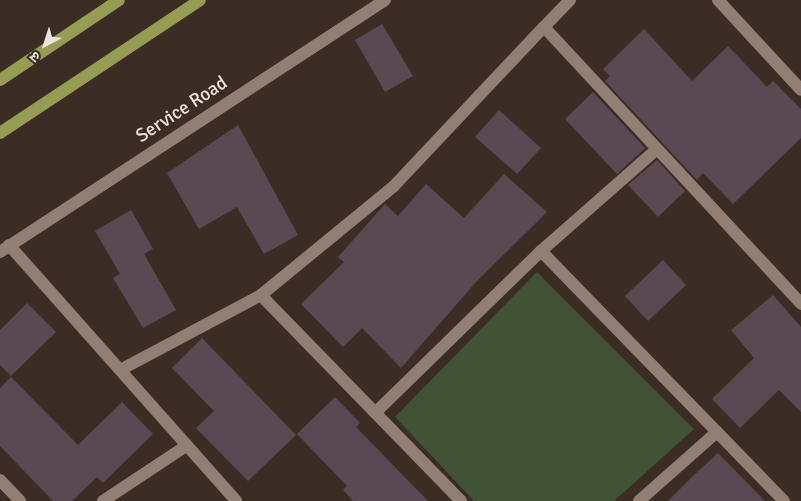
<!DOCTYPE html>
<meta charset="utf-8">
<style>
body{margin:0}
#map{position:relative;width:801px;height:501px;overflow:hidden;background:#3b2d25;font-family:Signika,"Noto Sans Devanagari",sans-serif}
div>[style]{position:absolute}
.green>*{inset:0;background:#425235}
.building>*{inset:0;background:#594952}
.minor>*{height:12px;margin:-6px;padding:0 6px;transform-origin:6px;border-radius:6px;background:#917f76}
.major>*{height:12px;margin:-6px;padding:0 6px;transform-origin:6px;border-radius:6px;background:#969c51}
span{translate:-50% -50%;white-space:nowrap;text-align:center;line-height:1.15;-webkit-text-stroke:4px #3b2d25;paint-order:stroke}
.street-label{font-size:19px;color:#ede3de}
.north{position:absolute;left:20px;top:20px;width:50px;height:50px;-webkit-text-stroke:4px #3b2d25;paint-order:stroke;rotate:220deg;font-size:14px;font-weight:700;line-height:20px;text-align:center;color:#ede3de}
.north::after{content:'';display:block;margin:auto;width:18px;height:22px;background:#ede3de;clip-path:polygon(50% 0,100% 100%,50% 72%,0 100%)}
</style>
<div id="map">
<div class="green">
<div style="clip-path:polygon(537px 272px,694px 429px,614px 501px,474px 501px,395px 417px)"></div>
</div>
<div class="building">
<div style="clip-path:polygon(382px 24px,413px 76px,385px 92px,355px 40px)"></div>
<div style="clip-path:polygon(644px 29px,692px 81px,728px 46px,767px 87px,773px 81px,801px 109px,801px 138px,733px 204px,703px 173px,697px 180px,605px 81px,610px 76px,603px 69px)"></div>
<div style="clip-path:polygon(593px 92px,645px 148px,617px 174px,565px 119px)"></div>
<div style="clip-path:polygon(499px 110px,541px 148px,517px 174px,475px 137px)"></div>
<div style="clip-path:polygon(238px 125px,298px 235px,264px 254px,237px 207px,199px 229px,167px 173px)"></div>
<div style="clip-path:polygon(657px 160px,685px 191px,658px 217px,628px 185px)"></div>
<div style="clip-path:polygon(504px 174px,547px 212px,476px 282px,401px 368px,362px 328px,343px 347px,301px 304px,344px 262px,338px 257px,385px 204px,398px 216px,426px 184px,464px 218px)"></div>
<div style="clip-path:polygon(131px 210px,153px 249px,144px 254px,176px 310px,143px 328px,113px 278px,120px 274px,95px 231px)"></div>
<div style="clip-path:polygon(663px 260px,686px 285px,648px 321px,625px 296px)"></div>
<div style="clip-path:polygon(773px 295px,801px 327px,801px 412px,779px 390px,740px 428px,712px 399px,754px 358px,731px 330px)"></div>
<div style="clip-path:polygon(27px 303px,56px 332px,11px 376px,0 365px,0 330px)"></div>
<div style="clip-path:polygon(202px 338px,296px 435px,248px 481px,196px 428px,214px 411px,172px 368px)"></div>
<div style="clip-path:polygon(11px 377px,78px 445px,122px 402px,153px 434px,103px 483px,97px 477px,72px 501px,53px 501px,0 446px,0 388px)"></div>
<div style="clip-path:polygon(335px 397px,360px 423px,356px 427px,428px 501px,353px 501px,343px 490px,347px 486px,297px 434px)"></div>
<div style="clip-path:polygon(718px 453px,765px 501px,668px 501px,694px 475px)"></div>
</div>
<div class="minor">
<div style="left:570px;top:0;width:37px;rotate:134deg"></div>
<div style="left:544px;top:27px;width:378px;rotate:47.1deg"></div>
<div style="left:718px;top:0;width:122px;rotate:47.3deg"></div>
<div style="left:9px;top:245px;width:342px;rotate:48.4deg"></div>
<div style="left:541px;top:251px;width:154px;rotate:-41.3deg"></div>
<div style="left:0;top:252px;width:460px;rotate:-33.2deg"></div>
<div style="left:122px;top:369px;width:157px;rotate:-28deg"></div>
<div style="left:376px;top:412px;width:231px;rotate:-44.3deg"></div>
<div style="left:541px;top:251px;width:252px;rotate:45.8deg"></div>
<div style="left:0;top:480px;width:29px;rotate:46deg"></div>
<div style="left:103px;top:501px;width:100px;rotate:-33.5deg"></div>
<div style="left:461px;top:501px;width:287px;rotate:-134.2deg"></div>
<div style="left:261px;top:295px;width:171px;rotate:-39.3deg"></div>
<div style="left:393px;top:187px;width:220px;rotate:-46.7deg"></div>
<div style="left:639px;top:501px;width:104px;rotate:-41.5deg"></div>
<div style="left:717px;top:432px;width:96px;rotate:45.8deg"></div>
</div>
<div class="major">
<div style="left:0;top:80px;width:143px;rotate:-33.9deg"></div>
<div style="left:0;top:133px;width:240px;rotate:-33.6deg"></div>
</div>
<div class="street-label">
<span style="left:182px;top:110px;rotate:-33deg">Service Road</span>
</div>
<div class="north">उ</div>
</div>
